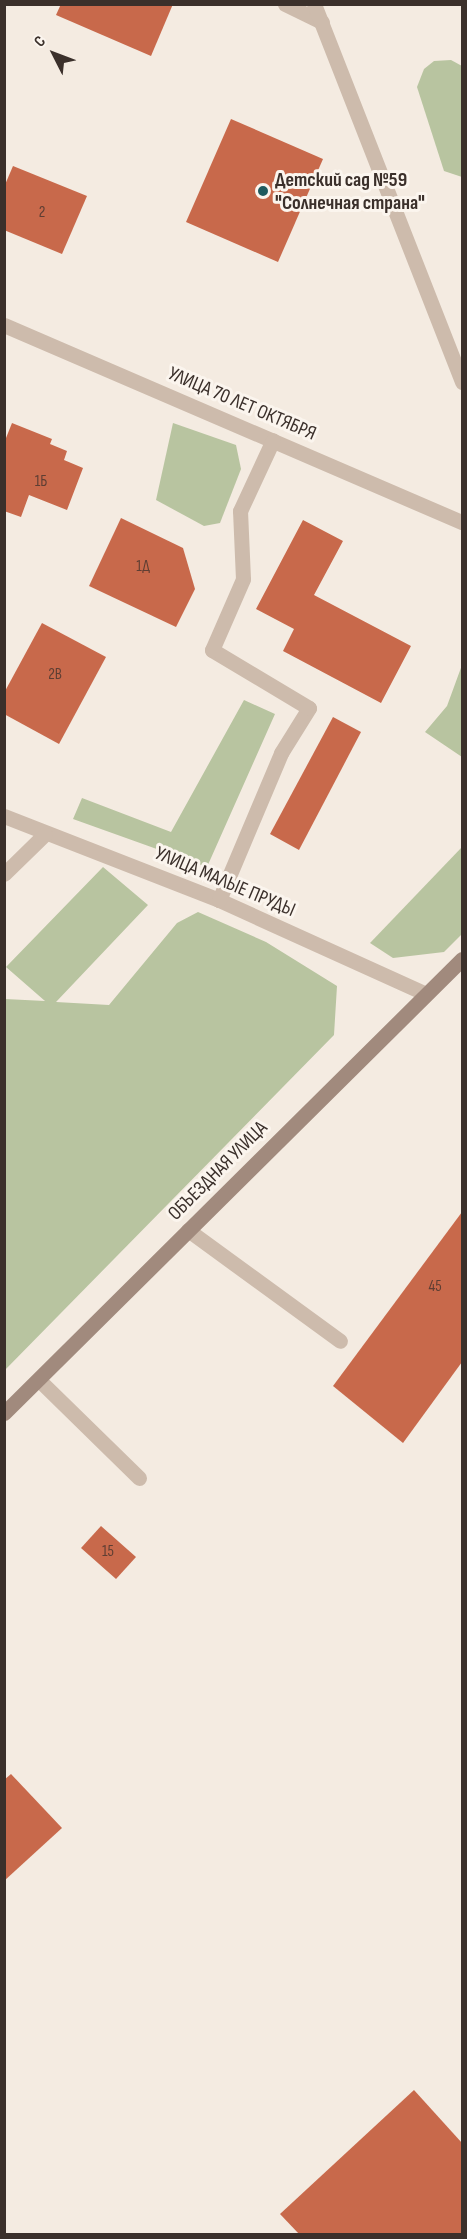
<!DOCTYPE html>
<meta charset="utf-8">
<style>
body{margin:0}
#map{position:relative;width:467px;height:2239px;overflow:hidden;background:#f4ebe1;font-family:"Sofia Sans Condensed",sans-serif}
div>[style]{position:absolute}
.green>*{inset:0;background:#b8c4a0}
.building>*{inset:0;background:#c8694b}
.service>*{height:15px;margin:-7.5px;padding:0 7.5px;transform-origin:7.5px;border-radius:7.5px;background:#cdbbac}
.minor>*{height:15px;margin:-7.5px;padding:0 7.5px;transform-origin:7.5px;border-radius:7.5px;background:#cdbbac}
.secondary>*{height:15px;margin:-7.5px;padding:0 7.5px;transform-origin:7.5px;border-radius:7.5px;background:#a18a7d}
.dots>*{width:16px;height:16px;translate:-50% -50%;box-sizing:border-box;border:3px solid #fbf5ee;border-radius:50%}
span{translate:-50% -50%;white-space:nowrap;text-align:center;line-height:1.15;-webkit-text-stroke:6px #fbf5ee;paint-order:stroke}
.number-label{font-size:16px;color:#5e3e33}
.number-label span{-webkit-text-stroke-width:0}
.poi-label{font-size:20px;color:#3b302b;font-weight:700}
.left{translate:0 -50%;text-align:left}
.street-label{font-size:20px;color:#3b302b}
.frame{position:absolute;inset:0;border:6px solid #3b302b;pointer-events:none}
.north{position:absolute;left:24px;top:24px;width:60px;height:60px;-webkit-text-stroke:4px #fbf5ee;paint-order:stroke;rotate:312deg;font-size:16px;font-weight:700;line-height:24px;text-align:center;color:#3b302b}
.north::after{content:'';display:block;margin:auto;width:21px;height:27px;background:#3b302b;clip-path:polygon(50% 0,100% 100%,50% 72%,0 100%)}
</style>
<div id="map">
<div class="green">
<div style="clip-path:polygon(451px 60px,462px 66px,462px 177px,444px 171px,417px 87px,424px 69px,434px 61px)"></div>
<div style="clip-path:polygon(173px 423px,236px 445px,241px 469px,220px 523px,204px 526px,156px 500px)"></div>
<div style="clip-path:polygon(462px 665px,462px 757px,425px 732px,447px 706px)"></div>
<div style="clip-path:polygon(244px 700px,275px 714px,207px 867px,73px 819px,82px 798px,171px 832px)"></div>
<div style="clip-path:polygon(462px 847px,462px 934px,444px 952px,393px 958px,370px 943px)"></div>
<div style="clip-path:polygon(103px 867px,148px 905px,56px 1002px,109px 1005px,177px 923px,198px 912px,266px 942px,337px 986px,334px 1035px,5px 1370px,5px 999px,45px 1001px,6px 967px)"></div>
</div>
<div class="building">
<div style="clip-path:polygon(61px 4px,173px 4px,151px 56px,56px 15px)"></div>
<div style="clip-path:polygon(231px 119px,323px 159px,278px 262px,186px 222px)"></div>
<div style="clip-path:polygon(13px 166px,87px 196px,62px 254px,4px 230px,4px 187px)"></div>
<div style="clip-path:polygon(12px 423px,52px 439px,50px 444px,67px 451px,64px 460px,83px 468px,67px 510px,29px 495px,21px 517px,4px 511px,4px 443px)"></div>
<div style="clip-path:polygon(121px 518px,183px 548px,195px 589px,176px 627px,89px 586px)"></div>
<div style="clip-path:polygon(303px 520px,343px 541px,314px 595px,411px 646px,381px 703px,283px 651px,294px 629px,256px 609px)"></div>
<div style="clip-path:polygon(42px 623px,106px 657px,59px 744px,4px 714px,4px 693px)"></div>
<div style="clip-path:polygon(333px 717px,361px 732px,299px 850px,270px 834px)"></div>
<div style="clip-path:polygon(462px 1212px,462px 1362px,403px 1443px,333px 1386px)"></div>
<div style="clip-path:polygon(101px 1526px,136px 1557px,116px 1579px,81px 1548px)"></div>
<div style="clip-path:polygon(11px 1774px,62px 1828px,4px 1881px,4px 1780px)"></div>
<div style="clip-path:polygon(414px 2090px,462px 2143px,462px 2234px,299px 2234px,280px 2214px)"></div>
</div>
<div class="service">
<div style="left:188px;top:1230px;width:188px;rotate:36.1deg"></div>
<div style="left:39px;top:1380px;width:140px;rotate:44.4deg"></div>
</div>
<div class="minor">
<div style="left:285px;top:4px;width:41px;rotate:25.9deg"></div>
<div style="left:314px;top:4px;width:406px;rotate:68.6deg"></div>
<div style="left:4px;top:325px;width:499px;rotate:23.3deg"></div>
<div style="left:4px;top:816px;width:231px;rotate:21.3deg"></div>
<div style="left:219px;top:900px;width:227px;rotate:24.4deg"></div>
<div style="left:4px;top:874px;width:57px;rotate:-44.3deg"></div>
<div style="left:219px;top:900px;width:160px;rotate:-67.1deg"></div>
<div style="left:281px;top:753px;width:53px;rotate:-58.1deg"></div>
<div style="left:309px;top:708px;width:113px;rotate:-149.1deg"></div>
<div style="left:212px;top:650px;width:77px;rotate:-66.4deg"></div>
<div style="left:243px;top:579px;width:68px;rotate:-92.5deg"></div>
<div style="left:240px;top:511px;width:78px;rotate:-65.1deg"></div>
</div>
<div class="secondary">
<div style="left:4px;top:1413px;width:645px;rotate:-44.75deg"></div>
</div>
<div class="dots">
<div style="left:263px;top:191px;background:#1f5a5e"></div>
</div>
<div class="number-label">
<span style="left:42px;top:213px">2</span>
<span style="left:41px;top:482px">1Б</span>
<span style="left:143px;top:567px">1Д</span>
<span style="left:55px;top:675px">2В</span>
<span style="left:435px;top:1287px">45</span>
<span style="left:108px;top:1552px">15</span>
</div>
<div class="poi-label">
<span class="left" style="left:275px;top:192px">Детский сад №59<br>"Солнечная страна"</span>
</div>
<div class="street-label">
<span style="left:242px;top:404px;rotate:23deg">УЛИЦА 70 ЛЕТ ОКТЯБРЯ</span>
<span style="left:225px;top:882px;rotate:23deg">УЛИЦА МАЛЫЕ ПРУДЫ</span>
<span style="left:218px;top:1171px;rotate:-45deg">ОБЪЕЗДНАЯ УЛИЦА</span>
</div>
<div class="frame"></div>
<div class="north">С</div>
</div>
